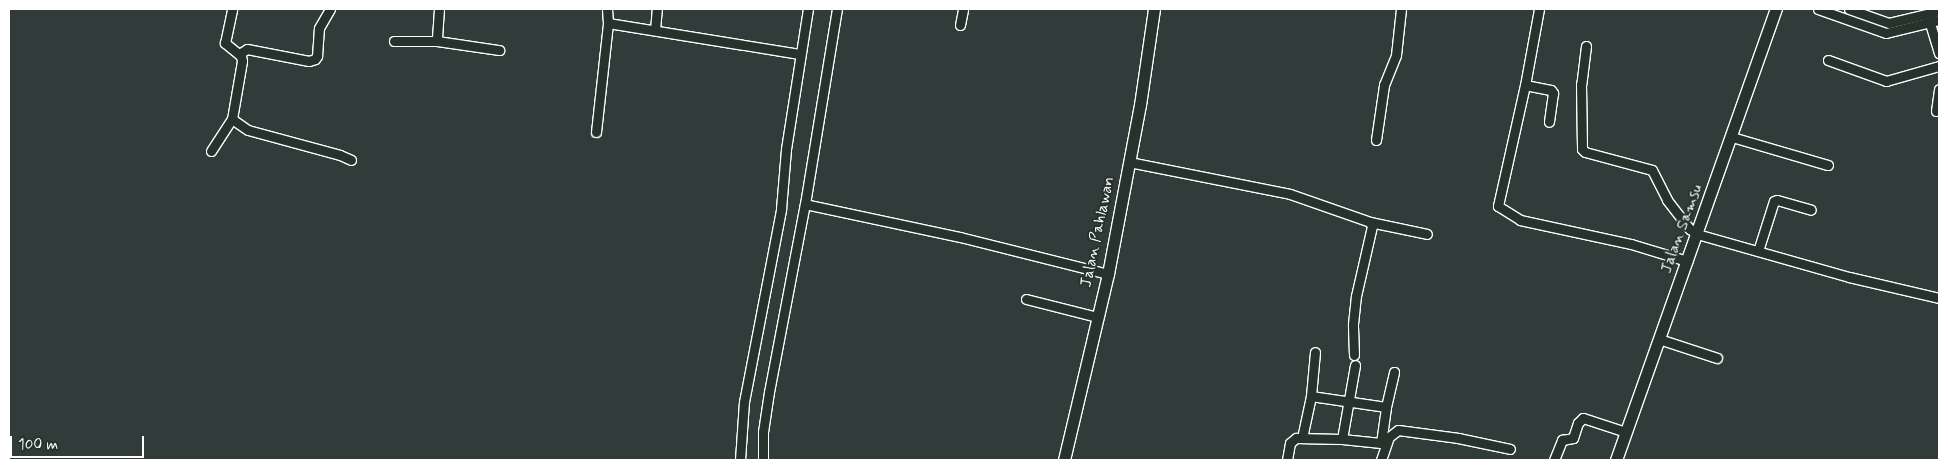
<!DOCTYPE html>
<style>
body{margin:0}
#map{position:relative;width:1948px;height:469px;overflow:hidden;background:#313c3a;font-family:Mynerve,sans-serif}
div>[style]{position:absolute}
.roads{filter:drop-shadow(1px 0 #fff) drop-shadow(-1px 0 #fff) drop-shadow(0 1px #fff) drop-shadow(0 -1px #fff)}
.minor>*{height:9px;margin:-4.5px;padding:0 4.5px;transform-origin:4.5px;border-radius:4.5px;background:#26332d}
.tertiary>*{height:11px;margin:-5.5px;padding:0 5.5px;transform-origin:5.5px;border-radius:5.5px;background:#26332d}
span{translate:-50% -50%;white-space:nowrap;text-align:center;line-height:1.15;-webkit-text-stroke:4px #26332d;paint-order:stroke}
.street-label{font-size:16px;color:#fff}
.frame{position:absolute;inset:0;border:10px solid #fff;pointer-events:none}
.scale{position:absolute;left:10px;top:436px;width:134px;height:22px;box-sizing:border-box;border:2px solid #fff;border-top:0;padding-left:6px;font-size:15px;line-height:18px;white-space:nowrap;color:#fff;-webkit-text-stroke:4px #26332d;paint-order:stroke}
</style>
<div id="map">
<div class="roads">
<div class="minor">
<div style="left:439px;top:9px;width:32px;rotate:94deg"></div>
<div style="left:437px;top:41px;width:63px;rotate:8.3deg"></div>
<div style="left:607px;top:9px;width:14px;rotate:86deg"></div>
<div style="left:608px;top:23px;width:194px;rotate:9.2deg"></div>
<div style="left:1539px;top:9px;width:77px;rotate:100.4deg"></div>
<div style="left:1525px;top:85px;width:124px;rotate:102.6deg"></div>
<div style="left:1498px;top:206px;width:26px;rotate:32deg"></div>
<div style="left:1520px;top:220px;width:114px;rotate:12.2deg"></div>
<div style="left:1631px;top:244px;width:59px;rotate:16.9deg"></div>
<div style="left:1818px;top:9px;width:72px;rotate:19.4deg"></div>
<div style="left:1886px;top:33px;width:55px;rotate:-13.8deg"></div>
<div style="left:1849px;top:9px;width:42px;rotate:19.3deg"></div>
<div style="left:1889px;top:23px;width:51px;rotate:-13.5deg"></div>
<div style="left:1928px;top:17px;width:38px;rotate:73deg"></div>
<div style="left:960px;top:25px;width:16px;rotate:-79deg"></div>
<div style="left:655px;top:30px;width:21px;rotate:-85deg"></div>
<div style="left:394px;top:41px;width:43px"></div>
<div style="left:1586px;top:46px;width:38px;rotate:97deg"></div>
<div style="left:1581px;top:84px;width:65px;rotate:89.1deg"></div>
<div style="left:1582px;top:149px;width:4px;rotate:45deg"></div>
<div style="left:1585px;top:152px;width:69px;rotate:15deg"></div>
<div style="left:1652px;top:170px;width:34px;rotate:63deg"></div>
<div style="left:1667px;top:200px;width:37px;rotate:52deg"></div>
<div style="left:1690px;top:229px;width:9px;rotate:36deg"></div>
<div style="left:1697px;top:234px;width:158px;rotate:15.8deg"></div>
<div style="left:1849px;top:277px;width:92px;rotate:13.1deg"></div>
<div style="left:239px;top:54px;width:9px;rotate:-32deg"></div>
<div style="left:247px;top:49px;width:63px;rotate:11deg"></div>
<div style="left:309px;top:61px;width:6px;rotate:-18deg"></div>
<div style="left:315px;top:59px;width:4px;rotate:-56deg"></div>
<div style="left:317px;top:56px;width:28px;rotate:-86deg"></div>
<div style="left:319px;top:28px;width:22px;rotate:-60deg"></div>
<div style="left:1828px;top:60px;width:62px;rotate:19.9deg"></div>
<div style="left:1886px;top:81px;width:55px;rotate:-15.8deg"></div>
<div style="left:1525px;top:85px;width:26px;rotate:11deg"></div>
<div style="left:1551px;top:90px;width:4px;rotate:56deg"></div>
<div style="left:1553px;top:93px;width:29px;rotate:98deg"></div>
<div style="left:1936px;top:111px;width:22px;rotate:-82deg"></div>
<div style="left:232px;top:119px;width:19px;rotate:35deg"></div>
<div style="left:248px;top:130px;width:95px;rotate:15.2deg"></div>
<div style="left:340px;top:155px;width:12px;rotate:24deg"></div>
<div style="left:596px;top:132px;width:110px;rotate:-83.7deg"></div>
<div style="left:1732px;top:137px;width:100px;rotate:16.3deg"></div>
<div style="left:1376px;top:140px;width:56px;rotate:-81.7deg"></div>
<div style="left:1384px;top:85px;width:32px;rotate:-68deg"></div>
<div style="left:1396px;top:55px;width:46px;rotate:-83.8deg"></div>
<div style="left:211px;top:151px;width:38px;rotate:-57deg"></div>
<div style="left:232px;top:119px;width:59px;rotate:-80.2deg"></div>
<div style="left:242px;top:61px;width:5px;rotate:-101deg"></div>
<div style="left:241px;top:56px;width:21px;rotate:-141deg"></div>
<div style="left:225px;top:43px;width:35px;rotate:-78deg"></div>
<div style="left:1129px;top:162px;width:164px;rotate:11.2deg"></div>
<div style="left:1290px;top:194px;width:85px;rotate:19.3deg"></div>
<div style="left:1370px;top:222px;width:58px;rotate:11.9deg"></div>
<div style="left:805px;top:204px;width:158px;rotate:12deg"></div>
<div style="left:960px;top:237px;width:153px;rotate:14deg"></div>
<div style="left:1758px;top:251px;width:52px;rotate:-72.3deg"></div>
<div style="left:1774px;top:201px;width:3px;rotate:-18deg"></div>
<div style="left:1777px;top:200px;width:35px;rotate:16deg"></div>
<div style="left:1026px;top:299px;width:73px;rotate:14.2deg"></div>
<div style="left:1659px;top:339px;width:61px;rotate:18.1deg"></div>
<div style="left:1354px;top:355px;width:31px;rotate:-92deg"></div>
<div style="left:1353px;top:324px;width:28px;rotate:-84deg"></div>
<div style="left:1356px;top:296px;width:72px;rotate:-77.1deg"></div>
<div style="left:1372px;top:226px;width:4px;rotate:-117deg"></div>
<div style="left:1386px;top:407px;width:36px;rotate:-77deg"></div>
<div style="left:1302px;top:438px;width:43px;rotate:-77.9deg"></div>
<div style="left:1311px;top:396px;width:44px;rotate:-84.8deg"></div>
<div style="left:1342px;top:439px;width:75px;rotate:-80deg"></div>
<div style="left:740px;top:460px;width:58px;rotate:-86.1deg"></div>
<div style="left:744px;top:402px;width:197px;rotate:-79.1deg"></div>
<div style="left:781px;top:209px;width:60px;rotate:-85.2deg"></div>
<div style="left:786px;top:149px;width:142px;rotate:-81.1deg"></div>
<div style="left:763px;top:460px;width:28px;rotate:-90deg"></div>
<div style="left:763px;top:432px;width:40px;rotate:-81.5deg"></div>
<div style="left:769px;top:392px;width:191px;rotate:-79.2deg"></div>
<div style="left:805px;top:204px;width:198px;rotate:-80.7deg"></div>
<div style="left:1287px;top:460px;width:17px;rotate:-80deg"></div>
<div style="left:1290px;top:443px;width:8px;rotate:-40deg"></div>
<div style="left:1296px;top:438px;width:46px;rotate:1.2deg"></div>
<div style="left:1342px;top:439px;width:39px;rotate:6deg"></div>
<div style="left:1381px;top:443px;width:36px;rotate:-82deg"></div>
<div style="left:1386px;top:407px;width:76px;rotate:-171.7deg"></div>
<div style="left:1381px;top:460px;width:24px;rotate:-71deg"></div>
<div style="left:1389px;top:437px;width:11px;rotate:-38deg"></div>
<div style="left:1398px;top:430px;width:61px;rotate:7.6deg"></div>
<div style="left:1458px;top:438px;width:53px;rotate:11.9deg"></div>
<div style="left:1554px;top:460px;width:22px;rotate:-68deg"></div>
<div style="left:1562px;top:440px;width:11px;rotate:-10deg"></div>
<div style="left:1573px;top:438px;width:16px;rotate:-72deg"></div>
<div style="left:1578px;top:423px;width:7px;rotate:-45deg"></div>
<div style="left:1583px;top:418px;width:45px;rotate:18deg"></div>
</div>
<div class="tertiary">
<div style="left:1064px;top:460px;width:191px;rotate:-76.7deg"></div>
<div style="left:1108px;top:274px;width:172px;rotate:-79.3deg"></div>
<div style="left:1140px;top:105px;width:97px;rotate:-81.7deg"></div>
<div style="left:1616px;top:460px;width:479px;rotate:-70.5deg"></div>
</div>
</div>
<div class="street-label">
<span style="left:1682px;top:229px;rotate:-70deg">Jalan Samsu</span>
<span style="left:1098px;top:232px;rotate:-78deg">Jalan Pahlawan</span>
</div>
<div class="frame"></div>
<div class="scale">100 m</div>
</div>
